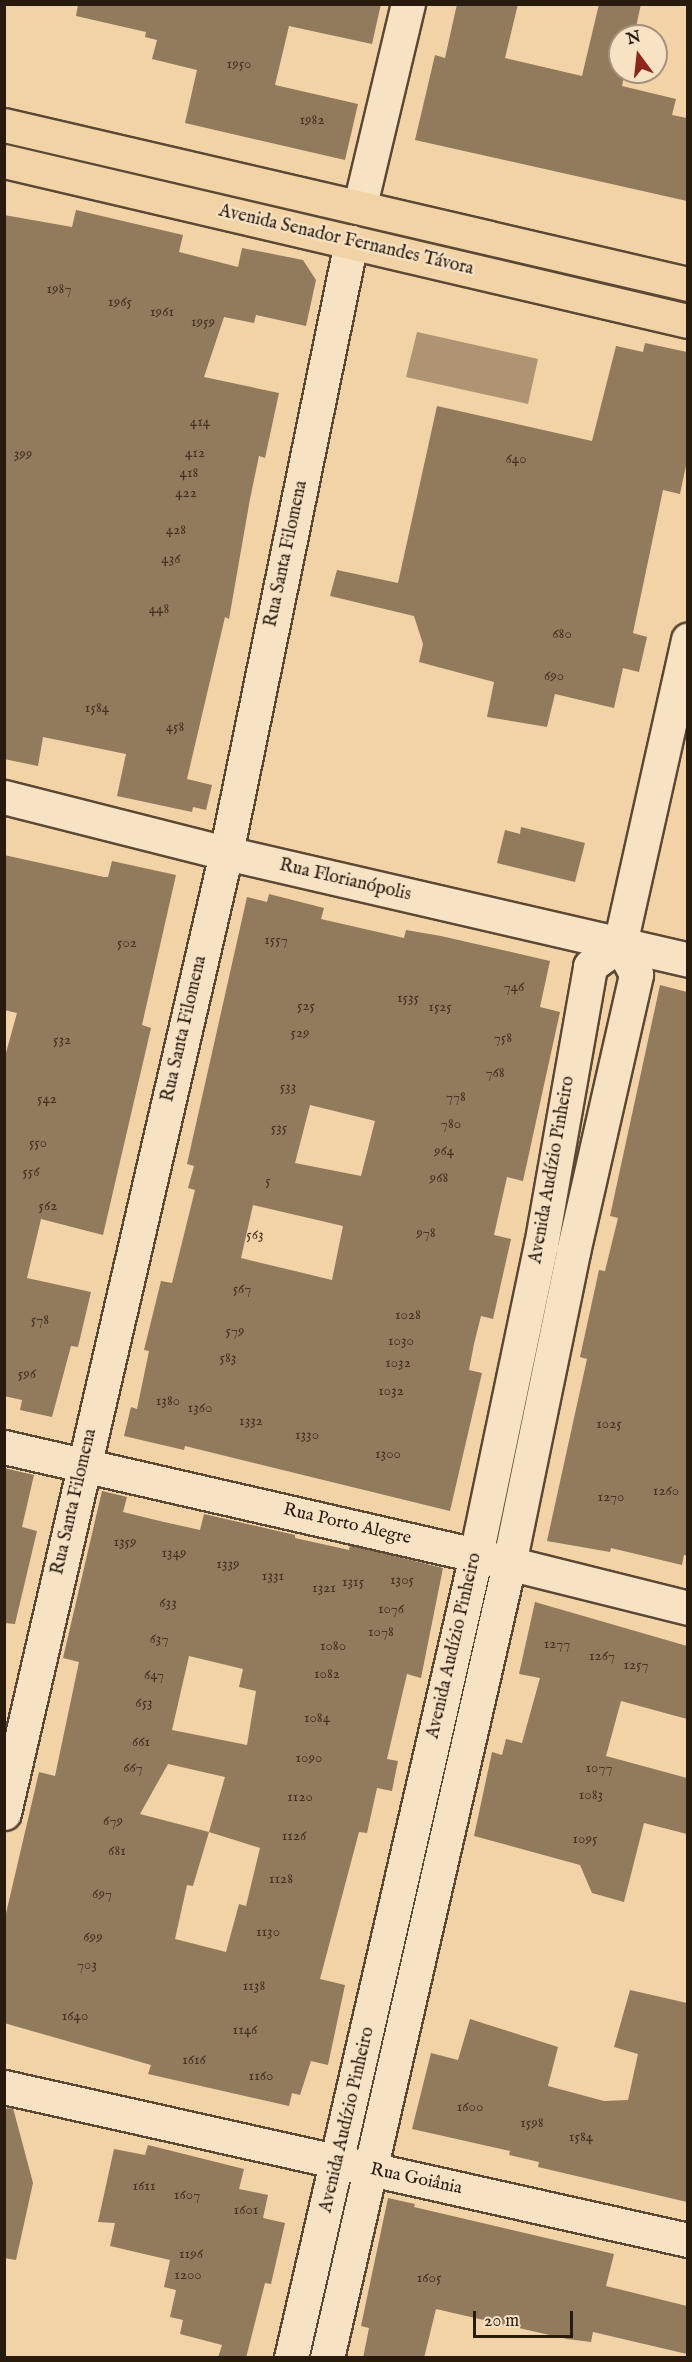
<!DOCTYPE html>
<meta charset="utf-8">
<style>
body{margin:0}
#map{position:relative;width:692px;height:2362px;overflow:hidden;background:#f2d3a5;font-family:"IM FELL English",serif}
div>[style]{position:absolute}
.water>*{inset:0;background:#ae9472}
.building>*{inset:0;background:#927a5d}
.roads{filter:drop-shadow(2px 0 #5b4834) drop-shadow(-2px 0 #5b4834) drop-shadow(0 2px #5b4834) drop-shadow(0 -2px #5b4834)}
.minor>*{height:33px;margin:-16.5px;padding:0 16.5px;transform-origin:16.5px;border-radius:16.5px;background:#f7e2c4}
.primary>*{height:33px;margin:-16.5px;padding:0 16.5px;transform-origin:16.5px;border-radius:16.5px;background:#f2d3a5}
span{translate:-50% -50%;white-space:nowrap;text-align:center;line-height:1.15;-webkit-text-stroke:4.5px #f7e2c4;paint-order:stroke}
.number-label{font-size:15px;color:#433222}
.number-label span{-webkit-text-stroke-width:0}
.street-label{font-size:18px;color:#291a0e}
.frame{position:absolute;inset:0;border:6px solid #291a0e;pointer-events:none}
.north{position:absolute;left:608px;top:24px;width:60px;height:60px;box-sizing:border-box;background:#f7e2c4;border:2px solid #a5927b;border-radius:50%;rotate:345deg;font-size:16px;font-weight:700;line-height:24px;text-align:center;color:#291a0e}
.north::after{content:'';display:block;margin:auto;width:21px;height:27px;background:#8f2418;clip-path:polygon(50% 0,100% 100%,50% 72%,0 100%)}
.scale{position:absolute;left:473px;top:2311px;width:100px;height:27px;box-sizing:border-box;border:3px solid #291a0e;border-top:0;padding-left:8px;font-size:18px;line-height:21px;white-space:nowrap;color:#291a0e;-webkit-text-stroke:4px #f7e2c4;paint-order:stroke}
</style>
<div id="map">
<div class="water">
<div style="clip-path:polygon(417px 332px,538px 359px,528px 404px,406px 377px)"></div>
</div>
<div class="building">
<div style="clip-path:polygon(78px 4px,381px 4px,372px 44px,289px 26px,275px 85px,358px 104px,345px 160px,185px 123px,197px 70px,152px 59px,157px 40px,145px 37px,146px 32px,76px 16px)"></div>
<div style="clip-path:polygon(457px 4px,518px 4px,505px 58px,582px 76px,599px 4px,641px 4px,634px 36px,620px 36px,620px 72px,625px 72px,622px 86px,676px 99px,672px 115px,687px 118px,687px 201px,415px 140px,435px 55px,445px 58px)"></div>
<div style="clip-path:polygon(76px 210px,183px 235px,179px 252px,238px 267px,242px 248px,303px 260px,316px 280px,306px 326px,256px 315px,254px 323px,224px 317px,204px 377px,279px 393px,265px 458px,259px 456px,250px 499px,229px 619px,225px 617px,187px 779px,212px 785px,206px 810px,193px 807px,192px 812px,117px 796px,126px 754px,43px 737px,38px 766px,4px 759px,4px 215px,72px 227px)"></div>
<div style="clip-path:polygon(645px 343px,687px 352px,687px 461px,680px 494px,663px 490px,633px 633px,647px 637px,639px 672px,623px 668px,614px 708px,555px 694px,547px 727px,487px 717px,494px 682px,419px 662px,423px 644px,414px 616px,330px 596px,337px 570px,398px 583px,437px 406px,592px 441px,616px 346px,643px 352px)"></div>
<div style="clip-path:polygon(521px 827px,585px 843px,575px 882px,497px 863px,505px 830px,520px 834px)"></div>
<div style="clip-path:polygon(4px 855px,104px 877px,108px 877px,112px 861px,176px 875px,142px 1025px,151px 1028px,103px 1235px,41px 1219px,27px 1278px,91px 1292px,78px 1347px,71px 1346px,52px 1417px,20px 1410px,22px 1400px,4px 1396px,4px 1060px,17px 1013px,4px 1010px)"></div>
<div style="clip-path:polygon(evenodd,269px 894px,324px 908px,321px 919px,404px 938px,406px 930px,441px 936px,550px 961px,540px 1007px,560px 1012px,523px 1181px,507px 1177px,494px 1235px,511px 1239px,493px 1319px,481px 1316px,474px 1344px,469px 1370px,482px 1373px,450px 1511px,185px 1446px,184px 1450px,124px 1436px,131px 1407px,137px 1409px,149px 1351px,144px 1350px,161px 1281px,172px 1283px,195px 1190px,188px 1188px,194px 1166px,187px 1164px,247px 897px,267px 902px,269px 894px,310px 1105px,375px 1121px,361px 1176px,295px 1163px,310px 1105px,269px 894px,253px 1205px,343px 1226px,332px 1280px,241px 1258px,253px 1205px)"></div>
<div style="clip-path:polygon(660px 985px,687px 992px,687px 1556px,684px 1555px,682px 1565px,611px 1548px,610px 1552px,547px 1541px,587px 1359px,580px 1357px,599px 1270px,605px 1271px,618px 1218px,610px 1216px)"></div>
<div style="clip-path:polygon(4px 1468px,34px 1475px,22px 1527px,37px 1531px,15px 1624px,4px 1623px)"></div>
<div style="clip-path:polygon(evenodd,102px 1491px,127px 1497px,123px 1512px,164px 1522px,200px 1530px,204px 1514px,295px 1535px,295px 1538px,349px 1550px,350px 1545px,443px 1568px,421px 1678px,407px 1674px,387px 1759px,398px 1761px,392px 1791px,377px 1788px,367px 1833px,359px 1832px,320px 1979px,345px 1985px,328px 2065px,311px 2061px,300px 2095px,292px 2093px,289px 2106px,148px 2074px,151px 2065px,4px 2023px,4px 1922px,39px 1772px,55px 1776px,79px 1662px,63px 1658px,102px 1491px,189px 1656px,243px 1669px,239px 1687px,256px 1691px,247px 1745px,172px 1730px,189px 1656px,102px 1491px,168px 1764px,225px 1777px,209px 1832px,260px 1848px,246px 1906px,239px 1904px,226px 1952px,175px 1939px,187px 1885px,193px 1886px,209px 1832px,140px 1814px,168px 1764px)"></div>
<div style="clip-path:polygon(535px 1602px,687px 1646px,687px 1719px,621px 1701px,606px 1756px,687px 1778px,687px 1834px,644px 1823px,624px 1902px,592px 1893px,580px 1865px,474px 1836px,492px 1752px,502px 1755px,506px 1739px,522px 1743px,540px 1678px,519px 1674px)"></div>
<div style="clip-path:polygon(630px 1990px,687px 2003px,687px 2202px,538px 2167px,539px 2162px,509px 2155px,510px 2151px,412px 2129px,431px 2053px,458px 2060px,470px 2019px,558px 2047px,548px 2086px,604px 2101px,628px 2100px,638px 2054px,614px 2047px)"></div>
<div style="clip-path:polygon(13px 2108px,33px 2183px,16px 2260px,4px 2258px,4px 2109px)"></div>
<div style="clip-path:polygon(148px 2145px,244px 2169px,239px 2189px,268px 2195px,263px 2218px,285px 2223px,271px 2284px,265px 2283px,246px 2358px,218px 2358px,222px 2345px,180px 2334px,183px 2320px,170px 2317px,176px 2290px,164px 2287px,170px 2260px,110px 2246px,115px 2223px,98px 2222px,114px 2149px,145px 2155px)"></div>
<div style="clip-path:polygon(388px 2198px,415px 2204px,414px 2207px,614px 2254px,606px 2286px,687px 2306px,687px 2354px,593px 2332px,591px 2342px,567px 2339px,436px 2309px,424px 2358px,363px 2358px,369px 2328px,361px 2326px)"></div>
</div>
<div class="roads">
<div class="minor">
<div style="left:360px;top:205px;width:207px;rotate:-76.6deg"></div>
<div style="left:4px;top:797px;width:229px;rotate:14.2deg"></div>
<div style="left:226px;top:853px;width:474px;rotate:13deg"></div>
<div style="left:4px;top:1447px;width:484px;rotate:12.9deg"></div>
<div style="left:476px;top:1555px;width:219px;rotate:14deg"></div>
<div style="left:4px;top:1813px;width:985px;rotate:-76.98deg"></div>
<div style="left:226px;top:853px;width:624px;rotate:-78.44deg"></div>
<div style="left:4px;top:2087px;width:701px;rotate:12.61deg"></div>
<div style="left:291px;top:2358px;width:824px;rotate:-77.03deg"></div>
<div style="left:476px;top:1555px;width:317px;rotate:-78.2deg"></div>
<div style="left:541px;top:1245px;width:283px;rotate:-80deg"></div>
<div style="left:590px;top:966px;width:37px;rotate:-36deg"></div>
<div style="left:327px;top:2358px;width:815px;rotate:-77.09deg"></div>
<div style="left:509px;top:1564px;width:318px;rotate:-78.4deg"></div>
<div style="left:573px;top:1252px;width:285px;rotate:-77.2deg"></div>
<div style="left:636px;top:974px;width:34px;rotate:-118deg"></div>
<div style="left:620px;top:944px;width:312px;rotate:-77.4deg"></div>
</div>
<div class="primary">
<div style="left:4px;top:125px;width:702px;rotate:13.09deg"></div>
<div style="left:4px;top:161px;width:702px;rotate:13.17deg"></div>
</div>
</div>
<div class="number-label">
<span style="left:239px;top:64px">1950</span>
<span style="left:312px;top:120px">1982</span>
<span style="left:59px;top:289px">1987</span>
<span style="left:120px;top:302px">1965</span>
<span style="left:162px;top:312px">1961</span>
<span style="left:203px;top:322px">1959</span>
<span style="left:200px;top:422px">414</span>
<span style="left:195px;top:453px">412</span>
<span style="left:23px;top:454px">399</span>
<span style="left:516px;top:459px">640</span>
<span style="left:189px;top:473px">418</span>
<span style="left:186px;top:493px">422</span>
<span style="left:176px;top:530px">428</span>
<span style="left:171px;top:559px">436</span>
<span style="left:159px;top:609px">448</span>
<span style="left:562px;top:634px">680</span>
<span style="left:554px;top:676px">690</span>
<span style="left:97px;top:708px">1584</span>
<span style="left:175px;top:727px">458</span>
<span style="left:276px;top:940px">1557</span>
<span style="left:127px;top:943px">502</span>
<span style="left:514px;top:987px">746</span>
<span style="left:408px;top:998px">1535</span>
<span style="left:306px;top:1006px">525</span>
<span style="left:440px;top:1007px">1525</span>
<span style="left:300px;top:1033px">529</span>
<span style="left:503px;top:1038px">758</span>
<span style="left:62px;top:1040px">532</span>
<span style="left:495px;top:1073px">768</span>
<span style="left:288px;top:1087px">533</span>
<span style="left:456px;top:1097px">778</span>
<span style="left:47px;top:1099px">542</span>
<span style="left:451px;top:1124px">780</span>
<span style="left:279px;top:1128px">535</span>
<span style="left:38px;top:1143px">550</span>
<span style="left:444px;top:1151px">964</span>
<span style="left:31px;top:1172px">556</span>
<span style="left:439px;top:1178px">968</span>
<span style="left:268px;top:1181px">5</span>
<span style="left:48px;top:1206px">562</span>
<span style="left:426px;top:1233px">978</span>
<span style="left:255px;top:1235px">563</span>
<span style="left:242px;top:1289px">567</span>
<span style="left:408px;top:1315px">1028</span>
<span style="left:40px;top:1320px">578</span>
<span style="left:235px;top:1331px">579</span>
<span style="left:401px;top:1341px">1030</span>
<span style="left:228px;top:1358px">583</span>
<span style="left:398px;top:1363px">1032</span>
<span style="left:27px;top:1374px">596</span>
<span style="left:391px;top:1391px">1032</span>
<span style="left:168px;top:1401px">1380</span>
<span style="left:200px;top:1408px">1360</span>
<span style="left:251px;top:1421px">1332</span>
<span style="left:609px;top:1424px">1025</span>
<span style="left:307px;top:1435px">1330</span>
<span style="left:388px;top:1454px">1300</span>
<span style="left:666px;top:1491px">1260</span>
<span style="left:611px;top:1497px">1270</span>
<span style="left:125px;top:1542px">1359</span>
<span style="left:174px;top:1553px">1349</span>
<span style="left:228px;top:1564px">1339</span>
<span style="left:273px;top:1576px">1331</span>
<span style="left:402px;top:1580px">1305</span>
<span style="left:353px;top:1582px">1315</span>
<span style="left:324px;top:1588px">1321</span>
<span style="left:168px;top:1603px">633</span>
<span style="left:391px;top:1609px">1076</span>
<span style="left:381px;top:1632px">1078</span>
<span style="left:159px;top:1639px">637</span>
<span style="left:557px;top:1644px">1277</span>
<span style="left:333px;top:1646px">1080</span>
<span style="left:602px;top:1656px">1267</span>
<span style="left:636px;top:1665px">1257</span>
<span style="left:327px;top:1674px">1082</span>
<span style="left:154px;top:1675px">647</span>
<span style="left:144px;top:1703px">653</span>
<span style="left:317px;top:1718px">1084</span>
<span style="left:141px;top:1742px">661</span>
<span style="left:309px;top:1758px">1090</span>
<span style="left:133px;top:1768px">667</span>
<span style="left:599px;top:1768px">1077</span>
<span style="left:591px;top:1795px">1083</span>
<span style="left:300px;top:1797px">1120</span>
<span style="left:113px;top:1821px">679</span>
<span style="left:294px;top:1836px">1126</span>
<span style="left:585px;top:1839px">1095</span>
<span style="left:117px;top:1851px">681</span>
<span style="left:281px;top:1879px">1128</span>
<span style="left:102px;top:1894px">697</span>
<span style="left:268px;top:1932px">1130</span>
<span style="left:93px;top:1937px">699</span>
<span style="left:87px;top:1965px">703</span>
<span style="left:254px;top:1986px">1138</span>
<span style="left:75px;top:2016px">1640</span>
<span style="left:245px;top:2030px">1146</span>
<span style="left:194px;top:2060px">1616</span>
<span style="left:261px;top:2076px">1160</span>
<span style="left:470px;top:2107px">1600</span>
<span style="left:532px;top:2123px">1598</span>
<span style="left:581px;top:2137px">1584</span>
<span style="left:144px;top:2186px">1611</span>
<span style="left:187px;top:2195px">1607</span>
<span style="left:246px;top:2210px">1601</span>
<span style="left:191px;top:2254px">1196</span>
<span style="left:188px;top:2275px">1200</span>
<span style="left:429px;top:2278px">1605</span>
</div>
<div class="street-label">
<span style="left:346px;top:241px;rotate:13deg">Avenida Senador Fernandes Távora</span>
<span style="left:287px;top:554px;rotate:-78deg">Rua Santa Filomena</span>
<span style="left:345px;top:881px;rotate:13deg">Rua Florianópolis</span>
<span style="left:185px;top:1029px;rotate:-77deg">Rua Santa Filomena</span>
<span style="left:553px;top:1170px;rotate:-80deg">Avenida Audízio Pinheiro</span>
<span style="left:75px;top:1502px;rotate:-77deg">Rua Santa Filomena</span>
<span style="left:347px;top:1525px;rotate:13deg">Rua Porto Alegre</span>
<span style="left:455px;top:1646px;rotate:-77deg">Avenida Audízio Pinheiro</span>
<span style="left:348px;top:2120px;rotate:-77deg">Avenida Audízio Pinheiro</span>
<span style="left:416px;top:2180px;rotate:12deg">Rua Goiânia</span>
</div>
<div class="frame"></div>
<div class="north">N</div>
<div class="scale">20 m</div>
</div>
